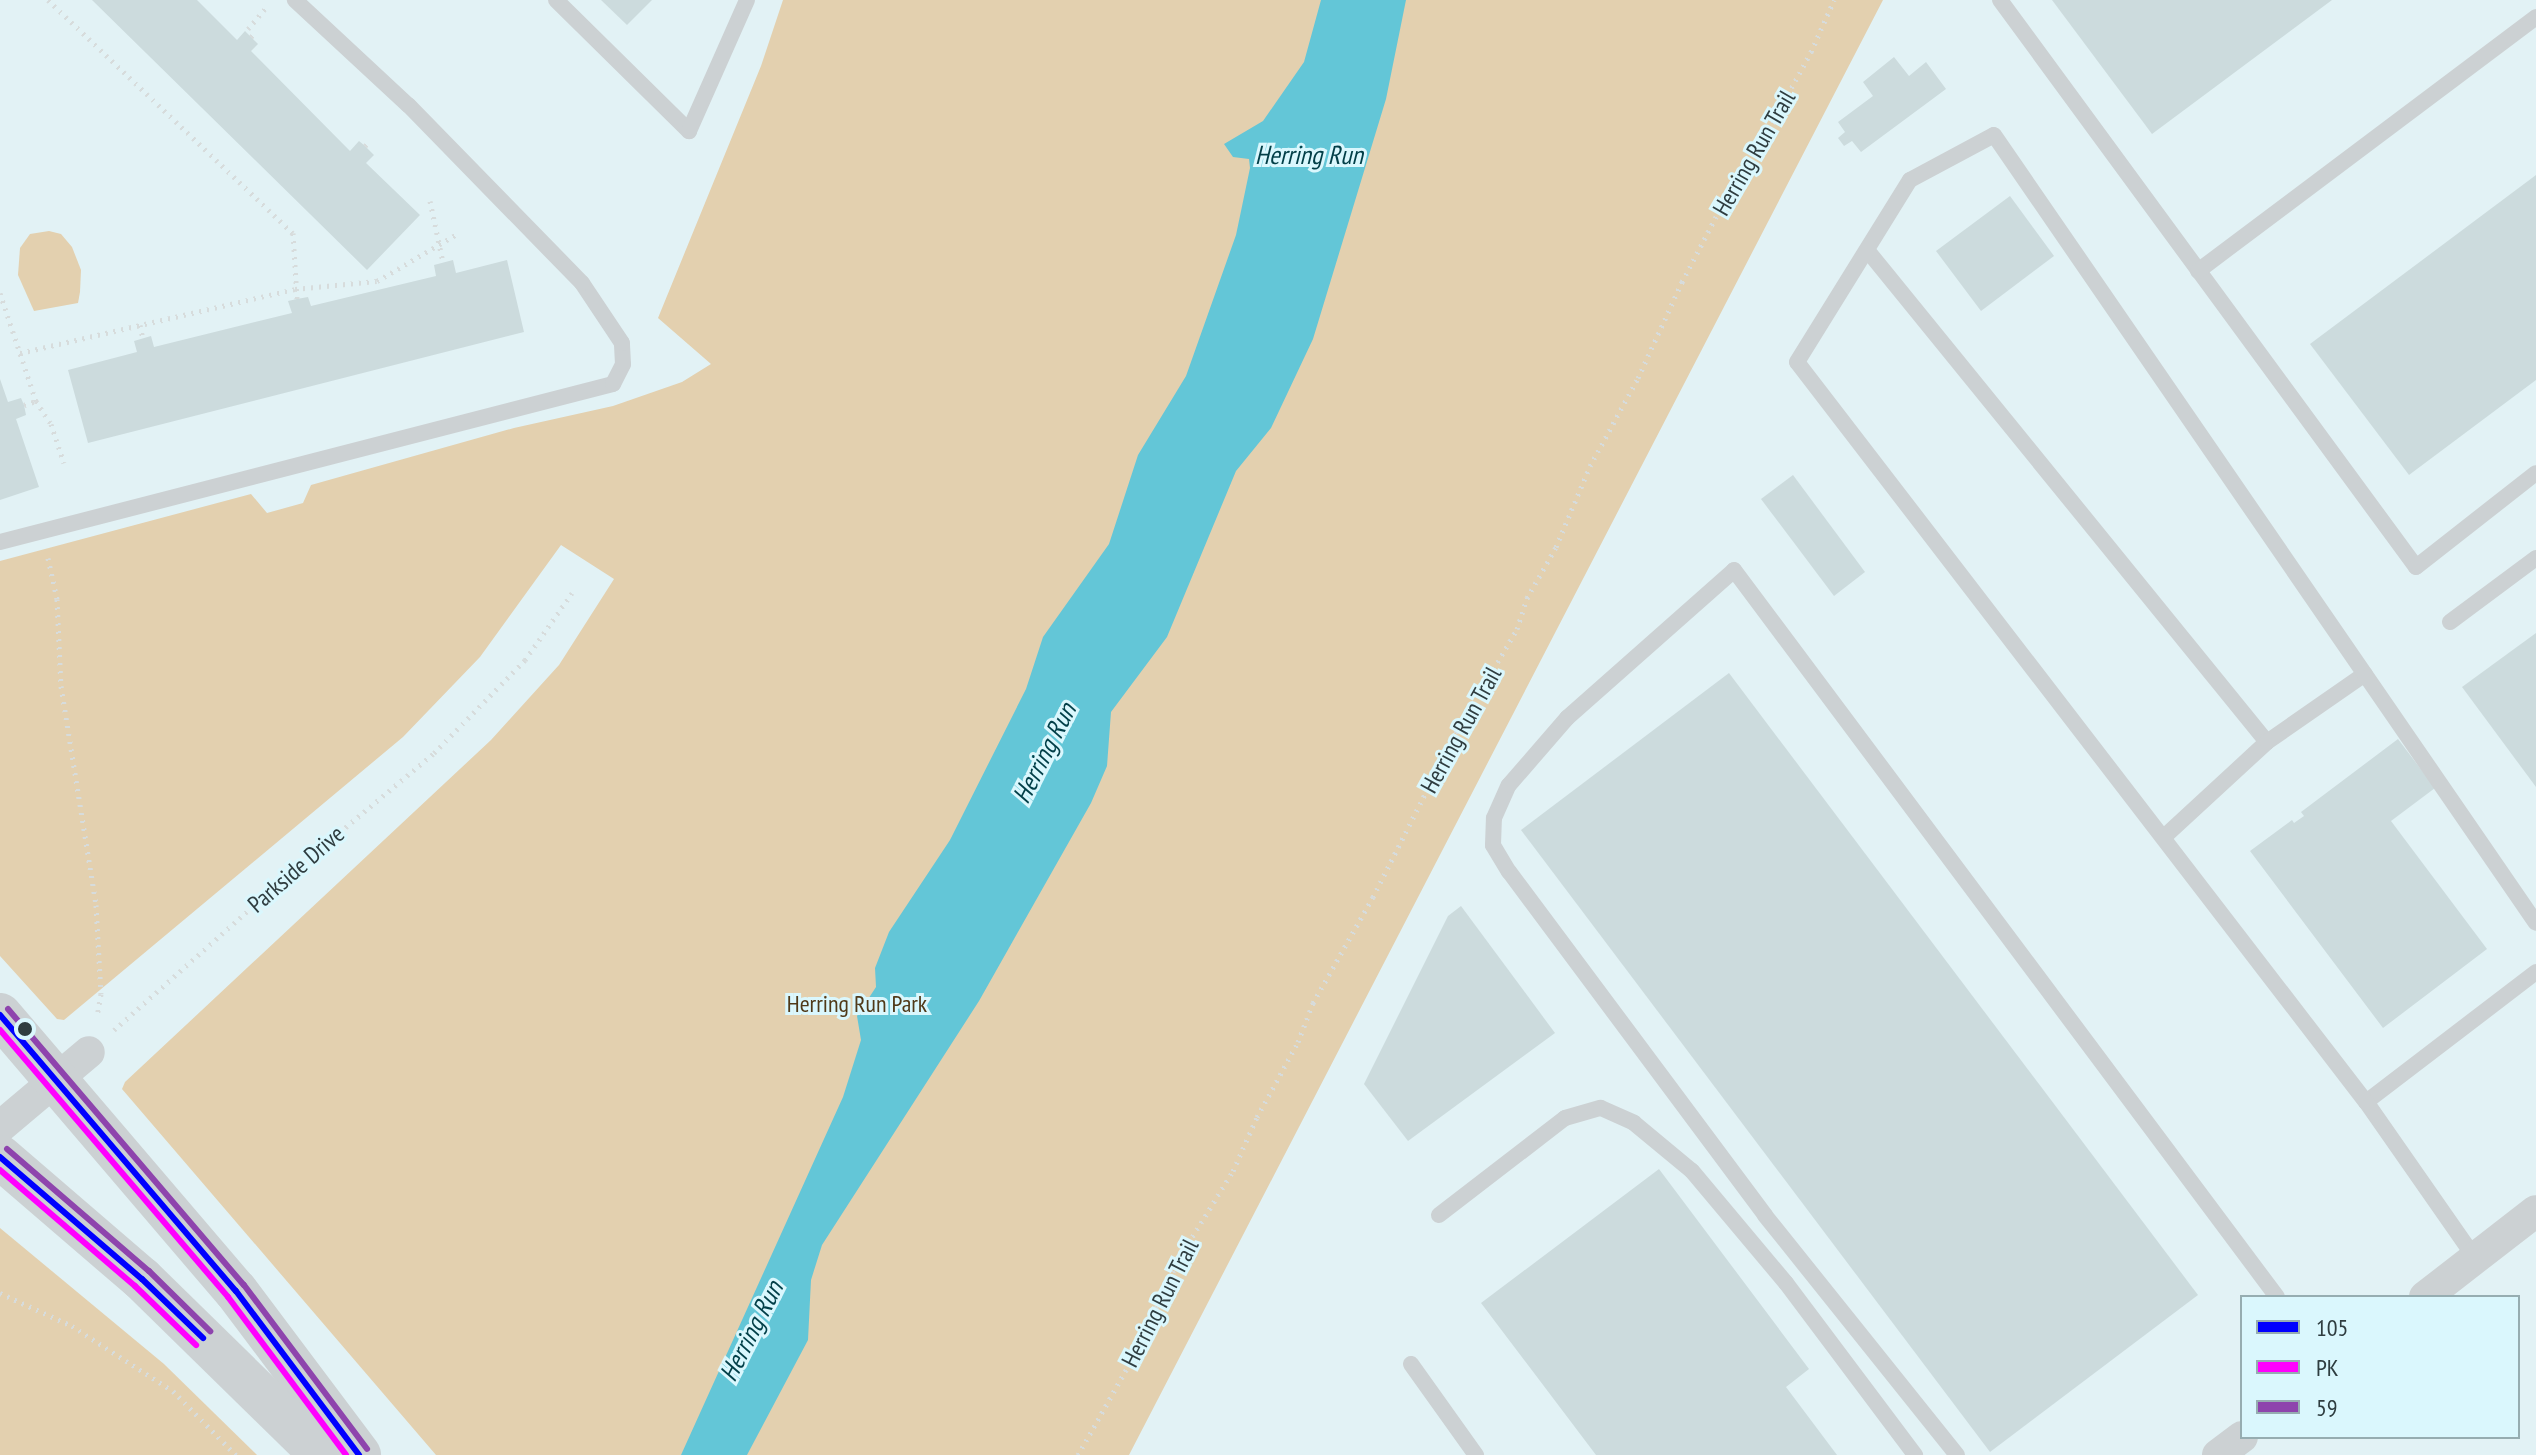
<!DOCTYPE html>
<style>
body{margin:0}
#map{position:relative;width:2536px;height:1455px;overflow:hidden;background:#e2f2f5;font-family:"PT Sans Narrow",sans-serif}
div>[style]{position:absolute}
.green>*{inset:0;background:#e3d0af}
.water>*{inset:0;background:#63c6d7}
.building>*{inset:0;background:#ccdbdd}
.path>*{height:5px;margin-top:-2.5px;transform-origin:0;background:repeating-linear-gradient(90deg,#d7dcdc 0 2px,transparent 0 8px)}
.service>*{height:16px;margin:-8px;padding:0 8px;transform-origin:8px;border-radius:8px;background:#ccd1d3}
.minor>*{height:32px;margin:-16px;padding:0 16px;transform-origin:16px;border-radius:16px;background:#ccd1d3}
.secondary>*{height:44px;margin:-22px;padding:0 22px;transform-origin:22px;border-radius:22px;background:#ccd1d3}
.bus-1>*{height:6px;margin:-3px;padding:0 3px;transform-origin:3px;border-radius:3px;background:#00f}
.bus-2>*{height:6px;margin:-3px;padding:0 3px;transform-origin:3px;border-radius:3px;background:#f0f}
.bus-3>*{height:6px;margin:-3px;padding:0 3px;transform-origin:3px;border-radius:3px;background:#8e44ad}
.dots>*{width:22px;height:22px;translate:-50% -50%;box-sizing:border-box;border:4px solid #daf7fd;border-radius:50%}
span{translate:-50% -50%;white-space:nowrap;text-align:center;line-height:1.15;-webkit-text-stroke:6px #daf7fd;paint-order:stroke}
.street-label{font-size:24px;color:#2f3d40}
.park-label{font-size:24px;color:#503918}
.water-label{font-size:26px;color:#023f48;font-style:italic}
.legend{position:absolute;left:2240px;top:1295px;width:280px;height:144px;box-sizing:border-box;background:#daf7fd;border:2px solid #96adb1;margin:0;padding:10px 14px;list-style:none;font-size:24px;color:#2f3d40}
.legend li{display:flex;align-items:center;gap:16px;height:40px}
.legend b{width:40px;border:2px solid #96adb1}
</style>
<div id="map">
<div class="green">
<div style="clip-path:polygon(783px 0,1883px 0,1129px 1455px,436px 1455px,122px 1089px,125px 1082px,491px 740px,559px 665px,614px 579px,561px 545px,480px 657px,403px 737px,64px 1020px,57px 1019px,0 956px,0 561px,251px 494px,267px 513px,303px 503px,311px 485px,514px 428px,613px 406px,682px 382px,711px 364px,658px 318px,761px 66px)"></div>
<div style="clip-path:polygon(49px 231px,61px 234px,72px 247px,81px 270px,80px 292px,78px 303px,34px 311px,18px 275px,20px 248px,30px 234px)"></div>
<div style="clip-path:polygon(0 1228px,164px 1364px,257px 1455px,0 1455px)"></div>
</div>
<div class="water">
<div style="clip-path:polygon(1321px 0,1406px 0,1386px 99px,1313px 339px,1271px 428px,1236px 471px,1167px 637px,1111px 712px,1107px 766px,1091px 803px,979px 1001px,822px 1245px,811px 1280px,808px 1340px,747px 1455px,681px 1455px,843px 1097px,861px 1040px,857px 1016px,876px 987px,875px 968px,889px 932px,950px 840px,1026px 689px,1043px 637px,1109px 544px,1138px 455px,1186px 376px,1236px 235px,1250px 168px,1249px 159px,1233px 157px,1224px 144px,1263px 121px,1304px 62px)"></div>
</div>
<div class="building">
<div style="clip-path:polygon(92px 0,197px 0,237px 40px,245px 31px,258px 44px,251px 51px,350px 151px,359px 141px,365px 146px,374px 155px,366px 163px,420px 215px,367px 270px)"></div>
<div style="clip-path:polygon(601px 0,652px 0,627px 25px)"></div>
<div style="clip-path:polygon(2052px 0,2332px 0,2152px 134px)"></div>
<div style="clip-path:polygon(1894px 57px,1909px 76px,1926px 62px,1946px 89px,1861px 152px,1852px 141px,1844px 146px,1838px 138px,1845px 132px,1838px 122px,1873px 96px,1863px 82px)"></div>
<div style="clip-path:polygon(2536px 175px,2536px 380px,2409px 475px,2310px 344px)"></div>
<div style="clip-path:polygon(2010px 196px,2054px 256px,1981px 311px,1936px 251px)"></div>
<div style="clip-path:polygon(453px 260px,456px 273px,507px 260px,524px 332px,88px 443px,68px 370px,137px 352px,134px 341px,151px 336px,154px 347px,292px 313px,288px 301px,297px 299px,308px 297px,311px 306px,436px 276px,434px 265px)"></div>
<div style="clip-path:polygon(0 379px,8px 402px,21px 398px,24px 405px,26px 415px,16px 419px,39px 487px,0 500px)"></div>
<div style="clip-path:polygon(1793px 475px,1865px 572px,1834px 596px,1761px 499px)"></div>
<div style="clip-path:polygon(2536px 633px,2536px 787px,2462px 687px)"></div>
<div style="clip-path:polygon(1729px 673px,2198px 1295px,1990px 1452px,1521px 830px)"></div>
<div style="clip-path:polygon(2398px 739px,2435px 788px,2391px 821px,2487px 949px,2383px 1028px,2250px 851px,2292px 820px,2294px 823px,2304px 816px,2301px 812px)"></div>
<div style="clip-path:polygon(1461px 906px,1555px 1033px,1408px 1141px,1364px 1084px,1448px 916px)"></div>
<div style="clip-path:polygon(1659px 1169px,1809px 1369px,1786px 1387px,1837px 1455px,1596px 1455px,1481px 1303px)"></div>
</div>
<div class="path">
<div style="left:48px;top:0;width:338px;rotate:43.6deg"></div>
<div style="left:293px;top:233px;width:66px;rotate:86.5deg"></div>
<div style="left:248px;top:29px;width:31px;rotate:-50deg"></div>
<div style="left:251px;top:37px;width:3px;rotate:-45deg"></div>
<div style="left:365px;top:146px;width:4px;rotate:-45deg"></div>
<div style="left:430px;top:201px;width:62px;rotate:78deg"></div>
<div style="left:0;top:293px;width:114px;rotate:71.6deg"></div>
<div style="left:36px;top:401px;width:27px;rotate:57deg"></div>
<div style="left:51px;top:424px;width:41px;rotate:71.6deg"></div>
<div style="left:140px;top:325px;width:14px;rotate:78deg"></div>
<div style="left:20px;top:353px;width:282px;rotate:-13.1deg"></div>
<div style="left:295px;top:289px;width:82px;rotate:-5.6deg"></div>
<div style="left:377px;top:281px;width:93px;rotate:-30.4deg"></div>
<div style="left:24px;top:405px;width:13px;rotate:-18deg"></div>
<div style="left:48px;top:558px;width:42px;rotate:77.6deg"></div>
<div style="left:57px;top:599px;width:87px;rotate:87.4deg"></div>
<div style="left:61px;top:686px;width:222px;rotate:80.9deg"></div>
<div style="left:96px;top:905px;width:89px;rotate:86.8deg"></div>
<div style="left:101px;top:994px;width:22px;rotate:100deg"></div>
<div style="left:114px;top:1030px;width:212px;rotate:-41.7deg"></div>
<div style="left:272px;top:889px;width:212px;rotate:-40deg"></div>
<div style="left:434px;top:753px;width:130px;rotate:-45.6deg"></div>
<div style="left:525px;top:660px;width:82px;rotate:-55deg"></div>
<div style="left:0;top:1293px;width:79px;rotate:24.6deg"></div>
<div style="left:72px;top:1326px;width:120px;rotate:32.8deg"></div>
<div style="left:173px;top:1391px;width:90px;rotate:45.5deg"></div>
<div style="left:1078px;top:1455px;width:110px;rotate:-60.6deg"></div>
<div style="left:1132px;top:1359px;width:113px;rotate:-64.8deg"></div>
<div style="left:1180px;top:1257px;width:101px;rotate:-58.4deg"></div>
<div style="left:1233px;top:1171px;width:59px;rotate:-66deg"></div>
<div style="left:1257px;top:1117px;width:85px;rotate:-61.3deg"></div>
<div style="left:1298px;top:1042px;width:42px;rotate:-69deg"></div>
<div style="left:1313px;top:1003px;width:122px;rotate:-60.5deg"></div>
<div style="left:1373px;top:897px;width:186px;rotate:-63.2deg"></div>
<div style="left:1457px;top:731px;width:118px;rotate:-59.5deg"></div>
<div style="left:1517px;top:629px;width:33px;rotate:-72deg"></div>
<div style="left:1527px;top:598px;width:59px;rotate:-60.4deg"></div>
<div style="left:1556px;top:547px;width:88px;rotate:-67.2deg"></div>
<div style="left:1590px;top:466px;width:100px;rotate:-61.4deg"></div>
<div style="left:1638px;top:378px;width:106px;rotate:-65.4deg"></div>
<div style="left:1682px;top:282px;width:113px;rotate:-62.5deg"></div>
<div style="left:1734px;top:182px;width:47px;rotate:-54.6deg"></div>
<div style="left:1761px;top:144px;width:105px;rotate:-61.5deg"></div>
<div style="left:1811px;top:52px;width:57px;rotate:-66.1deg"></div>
</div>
<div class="service">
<div style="left:556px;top:0;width:187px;rotate:44.6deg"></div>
<div style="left:689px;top:131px;width:143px;rotate:-66.1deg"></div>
<div style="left:2000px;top:0;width:703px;rotate:53.73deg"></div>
<div style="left:2416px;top:567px;width:152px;rotate:-38.1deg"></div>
<div style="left:1867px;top:250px;width:634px;rotate:50.89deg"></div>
<div style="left:2267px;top:742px;width:140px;rotate:137.3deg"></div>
<div style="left:2198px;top:271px;width:423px;rotate:-36.9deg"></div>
<div style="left:0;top:542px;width:633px;rotate:-14.45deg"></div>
<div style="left:613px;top:384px;width:22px;rotate:-63deg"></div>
<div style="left:623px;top:364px;width:21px;rotate:-93deg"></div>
<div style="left:622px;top:343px;width:72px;rotate:-123.7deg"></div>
<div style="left:582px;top:283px;width:248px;rotate:-134.3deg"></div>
<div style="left:409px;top:106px;width:156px;rotate:-137.1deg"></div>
<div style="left:2450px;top:622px;width:107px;rotate:-36.7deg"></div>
<div style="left:2267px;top:742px;width:119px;rotate:-34.8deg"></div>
<div style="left:2366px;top:1102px;width:214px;rotate:-37.4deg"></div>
<div style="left:1439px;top:1215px;width:159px;rotate:-37.6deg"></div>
<div style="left:1565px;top:1118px;width:37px;rotate:-16deg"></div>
<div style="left:1601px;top:1108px;width:36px;rotate:24deg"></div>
<div style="left:1634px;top:1123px;width:75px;rotate:39.6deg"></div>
<div style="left:1692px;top:1171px;width:146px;rotate:50deg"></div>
<div style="left:1786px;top:1283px;width:215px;rotate:53.1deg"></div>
<div style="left:2475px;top:1258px;width:190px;rotate:-124.9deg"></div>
<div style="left:2366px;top:1102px;width:933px;rotate:-127.56deg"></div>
<div style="left:1797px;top:362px;width:214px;rotate:-58.2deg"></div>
<div style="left:1910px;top:180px;width:95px;rotate:-28.2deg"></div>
<div style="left:1994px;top:135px;width:956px;rotate:55.48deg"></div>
<div style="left:1411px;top:1364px;width:112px;rotate:54.5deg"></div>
<div style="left:1957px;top:1455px;width:307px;rotate:-128.7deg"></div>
<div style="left:1765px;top:1215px;width:428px;rotate:-126.7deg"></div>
<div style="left:1509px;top:872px;width:31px;rotate:-121deg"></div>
<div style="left:1493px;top:845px;width:27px;rotate:-88deg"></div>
<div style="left:1494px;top:818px;width:36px;rotate:-66deg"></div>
<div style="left:1509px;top:785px;width:89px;rotate:-49.1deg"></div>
<div style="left:1567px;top:718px;width:223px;rotate:-41.5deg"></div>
<div style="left:1734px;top:570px;width:907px;rotate:53.24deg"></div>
</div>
<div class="minor">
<div style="left:0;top:1127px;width:116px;rotate:-40.1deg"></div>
<div style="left:2425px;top:1297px;width:140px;rotate:-37.8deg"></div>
<div style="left:2218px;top:1455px;width:30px;rotate:-37deg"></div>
</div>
<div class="secondary">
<div style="left:0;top:1015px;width:363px;rotate:49.5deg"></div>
<div style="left:236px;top:1291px;width:205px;rotate:53.1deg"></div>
<div style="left:0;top:1157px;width:187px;rotate:40.7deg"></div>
<div style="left:142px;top:1279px;width:252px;rotate:44.4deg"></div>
</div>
<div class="bus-1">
<div style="left:0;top:1015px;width:363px;rotate:49.5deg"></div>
<div style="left:236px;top:1291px;width:205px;rotate:53.1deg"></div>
<div style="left:0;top:1157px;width:187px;rotate:40.7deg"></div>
<div style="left:142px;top:1279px;width:85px;rotate:44deg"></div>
</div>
<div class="bus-2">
<div style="left:0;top:1030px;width:351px;rotate:49.5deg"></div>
<div style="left:228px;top:1297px;width:197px;rotate:53.2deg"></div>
<div style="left:0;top:1170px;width:178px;rotate:40.7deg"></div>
<div style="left:135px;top:1286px;width:85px;rotate:44deg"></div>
</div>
<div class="bus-3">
<div style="left:8px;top:1009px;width:363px;rotate:49.5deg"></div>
<div style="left:244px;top:1285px;width:205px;rotate:53.1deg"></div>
<div style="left:7px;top:1149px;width:187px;rotate:40.7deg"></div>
<div style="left:149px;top:1271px;width:86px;rotate:44.5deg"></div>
</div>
<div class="dots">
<div style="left:25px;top:1029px;background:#2f3d40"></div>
</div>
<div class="street-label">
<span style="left:1754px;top:153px;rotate:-60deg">Herring Run Trail</span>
<span style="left:1461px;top:730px;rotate:-61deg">Herring Run Trail</span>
<span style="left:296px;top:869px;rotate:-41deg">Parkside Drive</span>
<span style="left:1160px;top:1303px;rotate:-63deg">Herring Run Trail</span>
</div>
<div class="park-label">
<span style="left:857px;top:1004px">Herring Run Park</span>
</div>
<div class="water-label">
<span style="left:1309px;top:155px">Herring Run</span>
<span style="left:1044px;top:753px;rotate:-63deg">Herring Run</span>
<span style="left:751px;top:1331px;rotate:-63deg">Herring Run</span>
</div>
<ul class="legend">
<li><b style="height:10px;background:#00f"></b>105</li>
<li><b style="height:10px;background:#f0f"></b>PK</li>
<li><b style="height:10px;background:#8e44ad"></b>59</li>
</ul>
</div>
